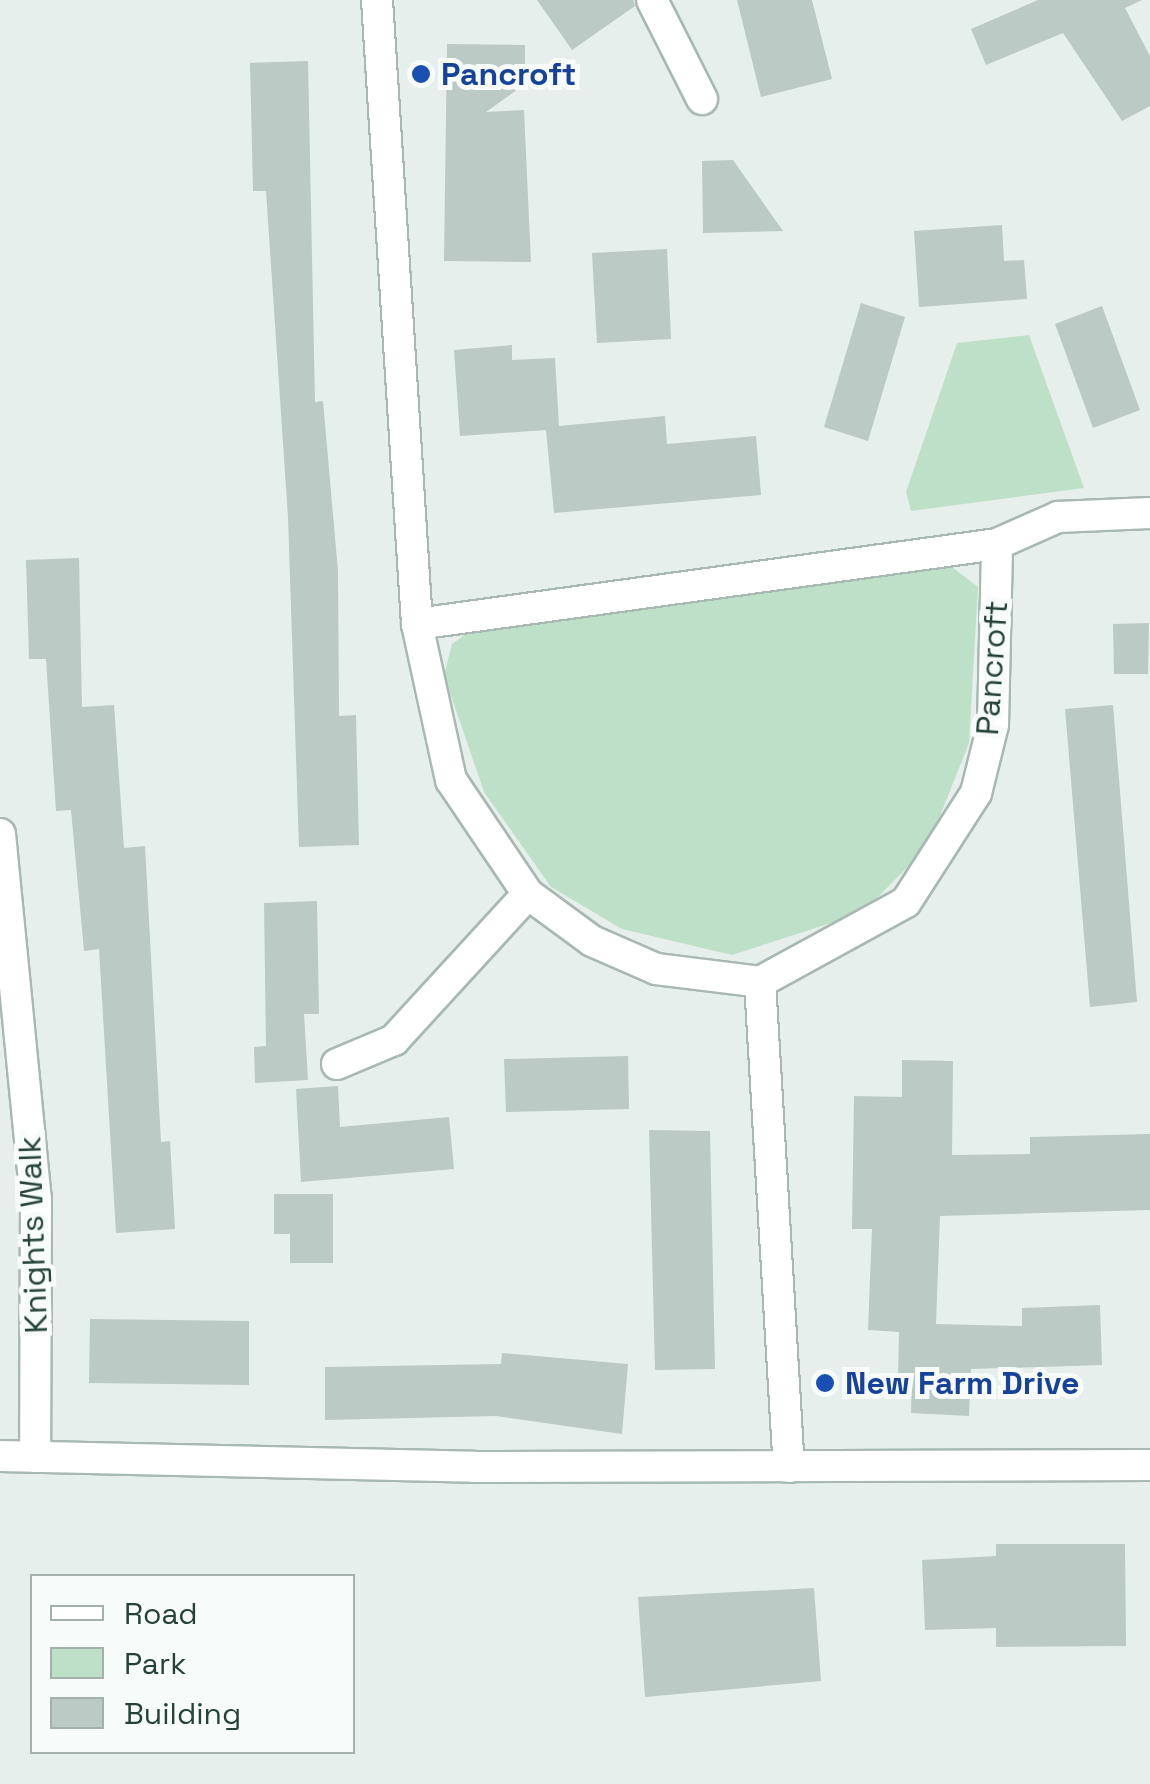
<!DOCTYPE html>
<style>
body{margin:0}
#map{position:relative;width:1150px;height:1784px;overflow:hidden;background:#e6efeb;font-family:"Space Grotesk",sans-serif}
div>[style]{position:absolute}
.green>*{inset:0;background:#bfe0c8}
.building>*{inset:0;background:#bbcac4}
.roads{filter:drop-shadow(2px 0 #a8b8b2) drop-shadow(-2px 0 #a8b8b2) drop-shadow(0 2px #a8b8b2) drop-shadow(0 -2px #a8b8b2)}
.minor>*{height:30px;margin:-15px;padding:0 15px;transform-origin:15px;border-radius:15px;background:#fff}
.dots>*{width:28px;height:28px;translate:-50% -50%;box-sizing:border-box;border:5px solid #f7fbf9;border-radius:50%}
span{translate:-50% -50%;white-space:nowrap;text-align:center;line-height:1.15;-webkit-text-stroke:10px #f7fbf9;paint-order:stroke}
.transit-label{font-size:32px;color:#164399;font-weight:700}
.left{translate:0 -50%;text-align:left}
.street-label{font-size:32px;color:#24423a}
.legend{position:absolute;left:30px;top:1574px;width:325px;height:180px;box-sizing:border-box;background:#f7fbf9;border:2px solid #a3b1ad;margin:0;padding:12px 18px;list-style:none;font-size:30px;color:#24423a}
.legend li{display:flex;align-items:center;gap:20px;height:50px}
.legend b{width:50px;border:2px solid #a3b1ad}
</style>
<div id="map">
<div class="green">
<div style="clip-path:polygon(1029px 335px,1084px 488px,911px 511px,906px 492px,957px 343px)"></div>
<div style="clip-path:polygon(952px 567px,978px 587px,969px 743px,928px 846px,877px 898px,834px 922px,732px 955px,622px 929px,551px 887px,484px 792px,444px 675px,452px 644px,466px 634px)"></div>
</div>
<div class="building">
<div style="clip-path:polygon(537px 0,633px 0,635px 6px,572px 50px)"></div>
<div style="clip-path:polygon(737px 0,812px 0,832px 79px,761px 97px)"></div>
<div style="clip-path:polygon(1038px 0,1142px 0,1125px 8px,1150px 56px,1150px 106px,1122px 121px,1063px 33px,986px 65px,971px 29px)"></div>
<div style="clip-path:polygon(447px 44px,525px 45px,525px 84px,486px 112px,524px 110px,531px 262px,444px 261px)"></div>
<div style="clip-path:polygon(308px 61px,315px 402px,323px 401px,338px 571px,339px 716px,356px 715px,359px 845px,299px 847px,288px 517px,266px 191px,253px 191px,250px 63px)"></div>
<div style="clip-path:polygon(733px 160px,783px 231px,703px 233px,702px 161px)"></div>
<div style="clip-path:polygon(1002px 225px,1004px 261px,1024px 260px,1027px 299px,919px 307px,914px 231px)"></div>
<div style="clip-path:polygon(667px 249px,671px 339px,597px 343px,592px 253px)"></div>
<div style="clip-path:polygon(861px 303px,905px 317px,868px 441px,824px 427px)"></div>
<div style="clip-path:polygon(1102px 306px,1140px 410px,1093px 428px,1055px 324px)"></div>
<div style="clip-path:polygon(512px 345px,512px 360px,555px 358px,559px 426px,665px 416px,667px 444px,756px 436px,761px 495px,554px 513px,546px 430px,460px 436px,454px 350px)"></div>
<div style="clip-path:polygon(79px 558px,82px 707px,114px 705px,124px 848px,145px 846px,161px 1142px,170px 1141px,175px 1229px,116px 1233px,99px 949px,84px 951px,71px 810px,56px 811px,46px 659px,29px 659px,26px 560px)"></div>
<div style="clip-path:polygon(1149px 623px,1148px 674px,1114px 674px,1113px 624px)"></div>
<div style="clip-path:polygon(1113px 705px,1137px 1002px,1090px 1007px,1065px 709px)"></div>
<div style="clip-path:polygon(317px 901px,319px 1014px,304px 1014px,308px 1080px,255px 1083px,254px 1047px,266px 1046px,264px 903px)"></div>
<div style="clip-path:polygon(628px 1056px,629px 1109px,506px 1112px,504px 1059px)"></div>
<div style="clip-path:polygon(902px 1060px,953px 1061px,952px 1155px,1030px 1154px,1030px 1137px,1150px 1134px,1150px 1210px,940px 1216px,936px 1324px,1022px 1326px,1022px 1308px,1100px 1305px,1102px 1365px,971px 1369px,969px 1416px,911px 1413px,912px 1378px,898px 1378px,899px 1332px,868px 1330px,872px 1229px,852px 1229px,854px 1096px,902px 1097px)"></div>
<div style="clip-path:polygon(338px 1086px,340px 1127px,449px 1117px,454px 1169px,301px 1182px,296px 1089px)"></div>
<div style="clip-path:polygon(649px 1130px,710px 1131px,715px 1369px,655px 1370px)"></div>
<div style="clip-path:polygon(274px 1194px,333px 1194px,333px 1263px,290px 1263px,290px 1234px,274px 1234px)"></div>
<div style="clip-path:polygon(90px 1319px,249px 1321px,249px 1385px,89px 1383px)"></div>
<div style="clip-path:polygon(502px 1353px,628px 1364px,622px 1434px,496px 1416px,325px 1420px,325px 1367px,501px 1364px)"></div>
<div style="clip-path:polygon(996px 1544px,1125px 1544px,1126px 1646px,996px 1647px,996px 1628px,925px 1630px,922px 1560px,996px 1556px)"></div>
<div style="clip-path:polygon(814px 1588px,821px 1681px,645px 1697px,638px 1597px)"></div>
</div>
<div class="roads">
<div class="minor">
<div style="left:377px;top:0;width:625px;rotate:86.33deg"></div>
<div style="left:417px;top:624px;width:160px;rotate:77.7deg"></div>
<div style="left:451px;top:780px;width:138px;rotate:56deg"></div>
<div style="left:528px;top:894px;width:79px;rotate:36.3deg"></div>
<div style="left:592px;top:941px;width:70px;rotate:23.6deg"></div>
<div style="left:656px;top:969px;width:105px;rotate:7.1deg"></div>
<div style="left:760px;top:982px;width:166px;rotate:-28.7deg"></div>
<div style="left:906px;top:902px;width:130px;rotate:-57.3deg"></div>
<div style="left:976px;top:793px;width:70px;rotate:-76deg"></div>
<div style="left:993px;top:725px;width:181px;rotate:-88.7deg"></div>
<div style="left:652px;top:0;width:111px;rotate:63.2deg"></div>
<div style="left:417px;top:624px;width:585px;rotate:-7.85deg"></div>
<div style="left:997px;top:544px;width:67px;rotate:-23.9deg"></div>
<div style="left:1058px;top:517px;width:92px;rotate:-2.5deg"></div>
<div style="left:0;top:834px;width:366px;rotate:84.4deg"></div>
<div style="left:36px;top:1198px;width:259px;rotate:90.2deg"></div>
<div style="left:760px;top:982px;width:486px;rotate:86.6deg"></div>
<div style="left:337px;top:1064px;width:62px;rotate:-22.8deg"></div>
<div style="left:394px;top:1040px;width:198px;rotate:-47.5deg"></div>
<div style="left:0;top:1456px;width:474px;rotate:1.3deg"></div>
<div style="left:474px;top:1467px;width:676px;rotate:-0.17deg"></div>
</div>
</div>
<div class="dots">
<div style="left:421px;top:74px;background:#1a4fb4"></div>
<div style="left:825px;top:1383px;background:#1a4fb4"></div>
</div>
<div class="transit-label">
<span class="left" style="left:441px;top:74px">Pancroft</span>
<span class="left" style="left:845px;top:1383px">New Farm Drive</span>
</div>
<div class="street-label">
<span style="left:992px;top:668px;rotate:-86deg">Pancroft</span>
<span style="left:33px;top:1235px;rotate:-92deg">Knights Walk</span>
</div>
<ul class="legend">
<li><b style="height:12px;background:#fff"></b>Road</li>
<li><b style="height:28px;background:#bfe0c8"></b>Park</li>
<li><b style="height:28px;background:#bbcac4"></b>Building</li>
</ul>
</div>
